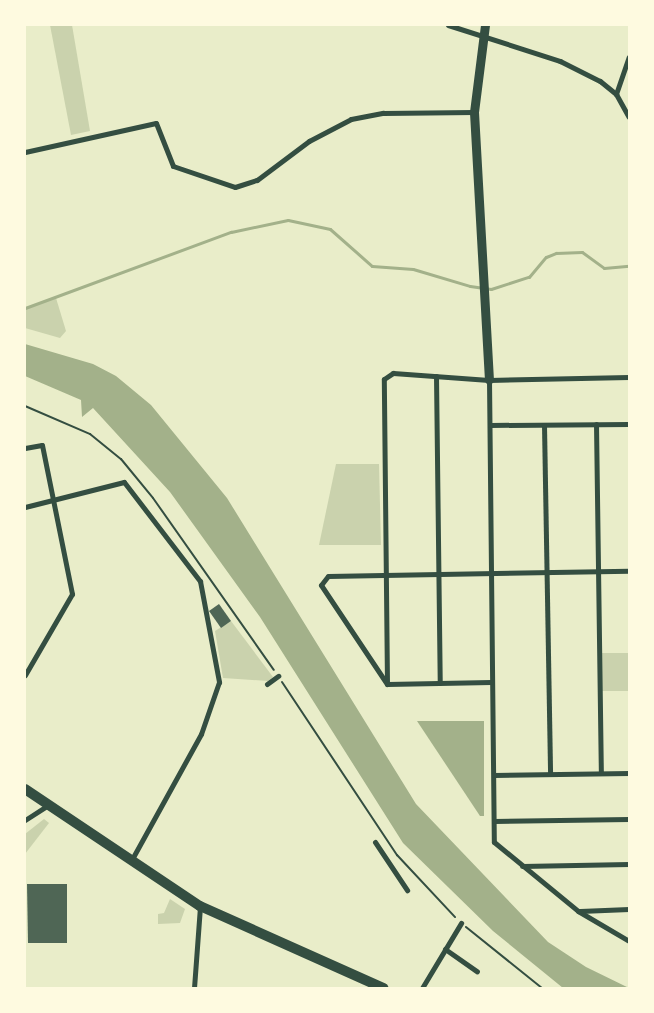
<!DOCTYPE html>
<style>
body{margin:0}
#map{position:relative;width:654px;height:1013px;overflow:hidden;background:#e9edc9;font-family:Helvetica,sans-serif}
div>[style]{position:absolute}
.green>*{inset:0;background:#cad2ad}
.water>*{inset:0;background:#a3b18a}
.stream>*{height:3px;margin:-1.5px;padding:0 1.5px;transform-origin:1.5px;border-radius:1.5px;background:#a3b18a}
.building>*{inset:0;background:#4f6655}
.path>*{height:2px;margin:-1px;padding:0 1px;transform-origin:1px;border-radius:1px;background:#344e41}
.minor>*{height:5px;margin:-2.5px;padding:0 2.5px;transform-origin:2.5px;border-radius:2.5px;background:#344e41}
.tertiary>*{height:9px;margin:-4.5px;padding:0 4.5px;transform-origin:4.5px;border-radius:4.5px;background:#344e41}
.primary>*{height:10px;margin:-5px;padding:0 5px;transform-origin:5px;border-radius:5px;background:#344e41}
span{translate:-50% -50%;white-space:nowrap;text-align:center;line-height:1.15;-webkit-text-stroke:4.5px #fefae0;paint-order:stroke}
.frame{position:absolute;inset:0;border:26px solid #fefae0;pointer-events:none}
</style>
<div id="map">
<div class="green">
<div style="clip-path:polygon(50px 25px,72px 25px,90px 131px,71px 135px)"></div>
<div style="clip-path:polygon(56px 298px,66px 331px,60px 338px,25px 328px,25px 309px)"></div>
<div style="clip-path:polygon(336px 464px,379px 464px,381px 545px,319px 545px)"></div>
<div style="clip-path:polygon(231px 621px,273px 677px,268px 681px,223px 678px,215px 631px)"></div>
<div style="clip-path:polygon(602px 653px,629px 653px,629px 691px,602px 691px)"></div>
<div style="clip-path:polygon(44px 819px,49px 823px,25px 854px,25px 834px)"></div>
<div style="clip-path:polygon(170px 899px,185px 909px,180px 923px,158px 924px,158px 914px,164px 913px)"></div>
</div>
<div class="water">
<div style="clip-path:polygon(25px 344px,93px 364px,116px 376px,151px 405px,227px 498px,416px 804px,548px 942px,586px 967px,629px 988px,563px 988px,493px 931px,403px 843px,260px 617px,170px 492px,93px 408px,82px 417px,81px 400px,25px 376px)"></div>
<div style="clip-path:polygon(417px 721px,484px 721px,484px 816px,480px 816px)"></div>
</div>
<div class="stream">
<div style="left:25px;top:308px;width:220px;rotate:-20.3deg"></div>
<div style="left:231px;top:232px;width:58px;rotate:-11.9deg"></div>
<div style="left:288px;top:220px;width:43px;rotate:12.1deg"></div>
<div style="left:330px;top:229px;width:56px;rotate:41.4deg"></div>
<div style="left:372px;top:266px;width:41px;rotate:4.2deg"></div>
<div style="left:413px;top:269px;width:59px;rotate:16.6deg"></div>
<div style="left:470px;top:286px;width:21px;rotate:8deg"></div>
<div style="left:491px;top:289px;width:40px;rotate:-18deg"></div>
<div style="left:529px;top:277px;width:26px;rotate:-50deg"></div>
<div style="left:546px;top:257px;width:11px;rotate:-22deg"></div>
<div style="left:556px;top:253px;width:26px;rotate:-2deg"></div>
<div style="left:582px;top:252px;width:27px;rotate:36deg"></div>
<div style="left:604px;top:268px;width:25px;rotate:-5deg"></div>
</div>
<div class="building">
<div style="clip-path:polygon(219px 604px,231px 621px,221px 628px,209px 611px)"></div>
<div style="clip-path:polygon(27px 884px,67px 884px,67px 943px,28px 943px)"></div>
</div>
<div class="path">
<div style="left:25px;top:406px;width:71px;rotate:23.3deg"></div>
<div style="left:90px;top:434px;width:40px;rotate:39deg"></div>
<div style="left:121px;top:459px;width:50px;rotate:50.6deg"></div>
<div style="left:153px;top:498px;width:210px;rotate:54.9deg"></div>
<div style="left:282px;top:682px;width:208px;rotate:56.4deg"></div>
<div style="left:397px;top:855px;width:85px;rotate:46.9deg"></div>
<div style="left:466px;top:927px;width:97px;rotate:38.8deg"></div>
</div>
<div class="minor">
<div style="left:448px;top:25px;width:118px;rotate:17.8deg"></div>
<div style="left:560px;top:61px;width:45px;rotate:26.6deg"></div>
<div style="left:600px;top:81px;width:21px;rotate:39deg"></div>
<div style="left:616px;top:94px;width:26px;rotate:61deg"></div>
<div style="left:616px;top:94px;width:39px;rotate:-71deg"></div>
<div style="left:25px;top:152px;width:134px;rotate:-12.5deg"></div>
<div style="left:156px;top:123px;width:46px;rotate:68.4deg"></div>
<div style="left:173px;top:166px;width:65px;rotate:18.7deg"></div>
<div style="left:235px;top:187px;width:23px;rotate:-18deg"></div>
<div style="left:257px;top:180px;width:65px;rotate:-36.9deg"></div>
<div style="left:309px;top:141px;width:47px;rotate:-27.6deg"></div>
<div style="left:351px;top:119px;width:33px;rotate:-11deg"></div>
<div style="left:383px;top:113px;width:91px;rotate:-0.6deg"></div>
<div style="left:436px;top:376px;width:307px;rotate:89.3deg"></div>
<div style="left:489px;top:380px;width:462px;rotate:89.4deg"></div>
<div style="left:494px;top:842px;width:109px;rotate:39.4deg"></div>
<div style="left:578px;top:911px;width:59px;rotate:30.5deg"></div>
<div style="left:596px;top:424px;width:349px;rotate:89.2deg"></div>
<div style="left:490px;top:425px;width:139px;rotate:-0.4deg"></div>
<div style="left:544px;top:425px;width:349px;rotate:89deg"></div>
<div style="left:25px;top:448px;width:17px;rotate:-10deg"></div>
<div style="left:42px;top:445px;width:152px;rotate:78.6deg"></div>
<div style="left:72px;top:594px;width:94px;rotate:120.1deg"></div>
<div style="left:25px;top:507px;width:102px;rotate:-14.2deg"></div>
<div style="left:124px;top:482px;width:125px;rotate:52.5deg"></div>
<div style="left:200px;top:581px;width:103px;rotate:79.3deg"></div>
<div style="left:219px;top:682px;width:55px;rotate:109.1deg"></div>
<div style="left:201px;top:734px;width:143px;rotate:118.9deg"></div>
<div style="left:491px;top:682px;width:104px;rotate:178.9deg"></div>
<div style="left:387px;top:684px;width:305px;rotate:-90.6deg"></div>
<div style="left:384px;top:379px;width:11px;rotate:-34deg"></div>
<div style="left:393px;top:373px;width:96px;rotate:4.2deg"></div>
<div style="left:489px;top:380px;width:140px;rotate:-1.2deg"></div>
<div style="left:267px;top:684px;width:14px;rotate:-36deg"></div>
<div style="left:387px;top:684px;width:119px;rotate:-123.7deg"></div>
<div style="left:321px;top:585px;width:11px;rotate:-52deg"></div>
<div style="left:328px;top:576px;width:301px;rotate:-1deg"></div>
<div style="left:494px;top:775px;width:135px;rotate:-0.8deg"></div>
<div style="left:25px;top:820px;width:27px;rotate:-33deg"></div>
<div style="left:494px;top:821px;width:135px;rotate:-0.8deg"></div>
<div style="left:375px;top:842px;width:58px;rotate:56.3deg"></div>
<div style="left:522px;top:866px;width:107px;rotate:-1.1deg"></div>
<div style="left:580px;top:911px;width:49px;rotate:-2.3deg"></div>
<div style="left:445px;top:949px;width:39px;rotate:35deg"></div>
<div style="left:194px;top:988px;width:82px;rotate:-85.8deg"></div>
<div style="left:422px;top:988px;width:76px;rotate:-59deg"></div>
</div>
<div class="tertiary">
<div style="left:485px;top:25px;width:88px;rotate:97.2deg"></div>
<div style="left:474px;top:112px;width:268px;rotate:86.8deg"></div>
</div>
<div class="primary">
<div style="left:25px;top:789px;width:211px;rotate:33.8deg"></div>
<div style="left:200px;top:906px;width:201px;rotate:24.1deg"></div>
</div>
<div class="frame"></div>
</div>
